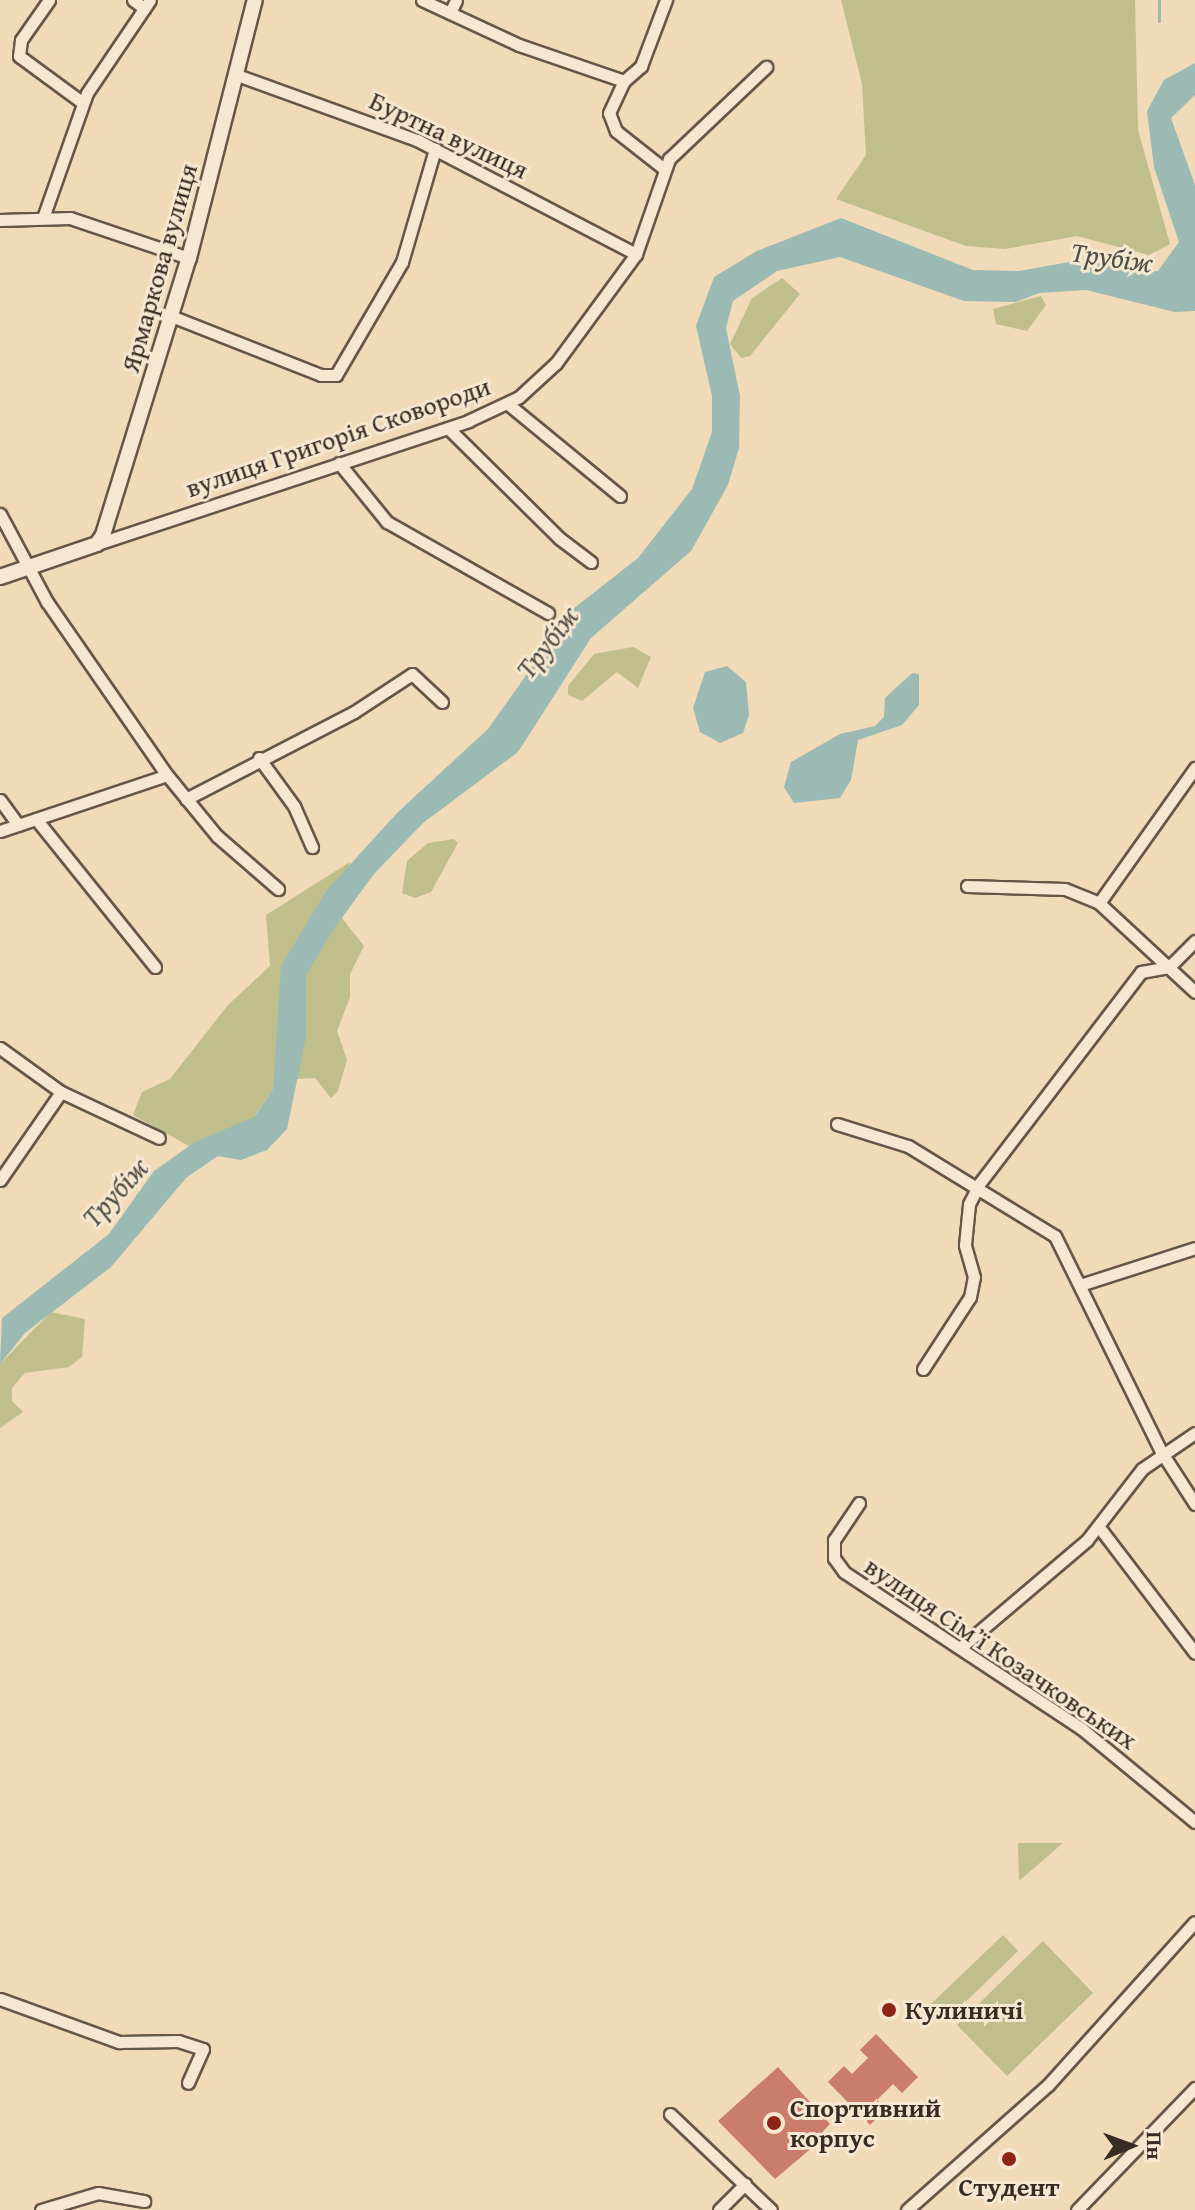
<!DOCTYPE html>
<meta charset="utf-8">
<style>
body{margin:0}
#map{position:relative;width:1195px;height:2210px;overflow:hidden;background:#f0dab7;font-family:"Gentium Book Plus",serif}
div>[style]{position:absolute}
.green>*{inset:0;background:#c0be8a}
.water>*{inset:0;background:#9bbab4}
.stream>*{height:3px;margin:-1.5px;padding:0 1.5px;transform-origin:1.5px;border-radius:1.5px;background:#9bbab4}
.building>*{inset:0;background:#ca7d6c}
.roads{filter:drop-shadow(2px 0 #655748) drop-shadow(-2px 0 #655748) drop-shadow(0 2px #655748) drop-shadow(0 -2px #655748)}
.minor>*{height:11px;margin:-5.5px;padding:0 5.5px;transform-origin:5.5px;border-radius:5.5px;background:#f5e7d0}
.tertiary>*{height:14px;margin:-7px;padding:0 7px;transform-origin:7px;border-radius:7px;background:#f5e7d0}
.dots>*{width:22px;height:22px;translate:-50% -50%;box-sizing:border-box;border:4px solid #f5e7d0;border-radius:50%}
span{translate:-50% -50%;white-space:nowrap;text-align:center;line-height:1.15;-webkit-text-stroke:6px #f5e7d0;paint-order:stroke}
.street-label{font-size:26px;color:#372b23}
.poi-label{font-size:26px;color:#372b23;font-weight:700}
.left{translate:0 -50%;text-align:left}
.water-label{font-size:28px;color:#504f47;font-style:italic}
.north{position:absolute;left:1091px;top:2106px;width:80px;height:80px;-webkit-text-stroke:6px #f5e7d0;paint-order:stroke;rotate:89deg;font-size:22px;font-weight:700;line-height:32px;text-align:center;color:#372b23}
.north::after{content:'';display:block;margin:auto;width:28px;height:36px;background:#372b23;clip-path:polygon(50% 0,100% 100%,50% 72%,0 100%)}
</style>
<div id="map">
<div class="green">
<div style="clip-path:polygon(841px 0,1135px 0,1138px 130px,1170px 244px,1149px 255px,1077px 236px,1005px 249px,966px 246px,836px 199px,866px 155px,862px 84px)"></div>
<div style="clip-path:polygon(782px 278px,800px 294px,750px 356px,741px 358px,730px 344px,752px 298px)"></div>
<div style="clip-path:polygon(1041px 296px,1046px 305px,1027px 331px,996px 324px,993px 309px)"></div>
<div style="clip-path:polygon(633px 647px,651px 657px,638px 688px,617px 672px,582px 701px,568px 695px,568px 686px,594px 654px)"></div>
<div style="clip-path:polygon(454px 839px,458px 843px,431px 892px,415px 898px,402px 893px,407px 861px,428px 843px)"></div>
<div style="clip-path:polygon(350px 862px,342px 918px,364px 946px,350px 974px,350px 997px,337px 1031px,347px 1060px,338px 1091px,331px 1098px,315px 1078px,296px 1079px,273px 1090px,253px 1118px,189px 1146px,133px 1115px,142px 1092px,170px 1079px,228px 1005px,270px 966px,266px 915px)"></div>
<div style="clip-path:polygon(51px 1312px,85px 1319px,82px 1357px,69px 1367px,25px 1373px,12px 1388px,12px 1401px,23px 1412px,0 1428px,0 1364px)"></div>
<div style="clip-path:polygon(1018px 1843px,1063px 1843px,1019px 1881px)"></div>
<div style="clip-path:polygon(1003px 1935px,1018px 1951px,946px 2021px,930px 2005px)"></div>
<div style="clip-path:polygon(1043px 1941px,1093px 1993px,1007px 2076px,957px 2025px)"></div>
</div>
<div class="water">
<div style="clip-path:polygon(1195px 63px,1195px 95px,1171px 118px,1195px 185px,1195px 311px,1175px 312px,1086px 290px,1039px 293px,1016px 302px,964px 301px,840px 257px,777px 271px,733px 301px,726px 328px,740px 396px,739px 448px,728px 485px,691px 551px,591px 638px,518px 752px,423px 823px,374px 874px,333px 930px,306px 975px,306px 1037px,287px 1129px,267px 1150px,241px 1160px,218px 1156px,186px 1178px,111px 1267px,25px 1333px,0 1364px,2px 1318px,109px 1234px,154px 1171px,195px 1142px,254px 1117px,273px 1090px,281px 966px,326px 891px,398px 812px,488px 729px,573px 609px,638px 558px,692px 489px,712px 432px,712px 396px,696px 326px,714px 277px,757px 251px,841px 218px,973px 270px,1019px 271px,1086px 259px,1138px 273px,1158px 271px,1179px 242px,1154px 167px,1147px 111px,1164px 80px)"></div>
<div style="clip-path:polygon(727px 666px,746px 682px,749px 715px,743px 733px,720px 743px,700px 732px,693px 708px,705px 672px)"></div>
<div style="clip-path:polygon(912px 673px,919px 674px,919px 705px,902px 725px,858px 740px,851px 780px,840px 798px,794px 803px,784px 787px,791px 762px,840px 734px,875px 726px,884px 717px,885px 698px)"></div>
</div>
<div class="stream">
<div style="left:1159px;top:0;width:21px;rotate:90deg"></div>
</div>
<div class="building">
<div style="clip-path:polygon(876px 2034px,918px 2077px,902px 2093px,893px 2084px,877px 2100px,886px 2109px,870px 2125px,828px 2082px,844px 2066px,852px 2074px,868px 2058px,860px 2050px)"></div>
<div style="clip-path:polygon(778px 2067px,830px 2124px,823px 2131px,827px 2135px,775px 2179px,718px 2121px)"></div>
</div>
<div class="roads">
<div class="minor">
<div style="left:49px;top:0;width:49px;rotate:125deg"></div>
<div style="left:21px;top:40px;width:16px;rotate:97deg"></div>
<div style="left:19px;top:56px;width:79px;rotate:36.3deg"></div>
<div style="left:133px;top:0;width:14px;rotate:36deg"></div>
<div style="left:422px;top:0;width:107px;rotate:24.9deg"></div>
<div style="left:519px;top:45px;width:111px;rotate:18.9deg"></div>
<div style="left:450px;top:13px;width:14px;rotate:-65deg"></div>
<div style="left:237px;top:75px;width:191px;rotate:19.9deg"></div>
<div style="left:417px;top:140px;width:247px;rotate:27.5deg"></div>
<div style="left:663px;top:168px;width:60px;rotate:-141.8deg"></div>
<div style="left:616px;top:131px;width:19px;rotate:-111deg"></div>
<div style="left:609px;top:113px;width:35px;rotate:-65deg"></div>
<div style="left:624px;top:81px;width:23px;rotate:-41deg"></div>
<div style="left:641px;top:66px;width:71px;rotate:-69.3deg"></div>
<div style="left:44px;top:215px;width:129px;rotate:-70.6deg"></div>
<div style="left:87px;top:93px;width:112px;rotate:-55.9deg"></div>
<div style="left:0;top:220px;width:70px;rotate:-1.6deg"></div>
<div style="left:70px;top:218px;width:126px;rotate:18.6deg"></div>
<div style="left:171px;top:316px;width:161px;rotate:21.5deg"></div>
<div style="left:321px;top:375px;width:15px"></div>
<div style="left:336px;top:375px;width:131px;rotate:-59.7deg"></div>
<div style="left:402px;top:262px;width:118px;rotate:-73.7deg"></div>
<div style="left:508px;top:404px;width:145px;rotate:39.4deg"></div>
<div style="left:448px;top:428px;width:156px;rotate:44.7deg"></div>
<div style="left:559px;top:538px;width:40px;rotate:37deg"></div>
<div style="left:339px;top:463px;width:76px;rotate:50.9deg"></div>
<div style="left:387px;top:522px;width:185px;rotate:29.5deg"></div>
<div style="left:0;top:514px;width:100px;rotate:61.9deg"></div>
<div style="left:47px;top:602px;width:211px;rotate:55.3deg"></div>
<div style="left:167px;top:775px;width:79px;rotate:50.7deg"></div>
<div style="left:217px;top:836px;width:81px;rotate:41deg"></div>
<div style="left:97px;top:544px;width:391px;rotate:-18.3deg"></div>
<div style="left:468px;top:421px;width:56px;rotate:-25.2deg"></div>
<div style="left:519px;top:397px;width:50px;rotate:-42.6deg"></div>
<div style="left:556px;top:363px;width:135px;rotate:-53.7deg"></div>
<div style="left:636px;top:254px;width:101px;rotate:-70.8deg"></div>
<div style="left:669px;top:159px;width:134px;rotate:-43.5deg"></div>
<div style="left:259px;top:758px;width:59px;rotate:53.9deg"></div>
<div style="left:294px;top:806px;width:45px;rotate:66.3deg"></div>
<div style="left:186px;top:799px;width:189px;rotate:-27.4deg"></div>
<div style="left:354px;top:712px;width:69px;rotate:-33.2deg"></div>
<div style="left:412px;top:674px;width:41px;rotate:43deg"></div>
<div style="left:0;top:800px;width:31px;rotate:54deg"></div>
<div style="left:36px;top:819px;width:190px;rotate:51.2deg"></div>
<div style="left:0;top:831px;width:176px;rotate:-18.5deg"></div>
<div style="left:967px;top:886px;width:98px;rotate:1.8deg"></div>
<div style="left:1065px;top:889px;width:37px;rotate:22deg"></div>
<div style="left:1099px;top:903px;width:131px;rotate:42.8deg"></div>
<div style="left:1099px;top:903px;width:166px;rotate:-54.6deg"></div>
<div style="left:0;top:1048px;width:75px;rotate:35.8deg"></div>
<div style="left:61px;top:1092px;width:108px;rotate:25.1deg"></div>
<div style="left:837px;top:1124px;width:74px;rotate:17.2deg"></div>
<div style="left:908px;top:1146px;width:172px;rotate:31.5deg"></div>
<div style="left:1055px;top:1236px;width:242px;rotate:63.8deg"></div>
<div style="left:1162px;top:1453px;width:61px;rotate:57.1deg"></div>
<div style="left:0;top:1180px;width:107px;rotate:-55.3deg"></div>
<div style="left:1080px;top:1285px;width:121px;rotate:-17.8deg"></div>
<div style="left:923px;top:1369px;width:86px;rotate:-56.9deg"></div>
<div style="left:970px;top:1297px;width:20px;rotate:-79deg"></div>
<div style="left:974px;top:1277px;width:33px;rotate:-106deg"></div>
<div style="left:965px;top:1245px;width:41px;rotate:-84.4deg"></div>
<div style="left:969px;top:1204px;width:22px;rotate:-63deg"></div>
<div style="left:979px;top:1184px;width:267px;rotate:-52.6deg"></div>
<div style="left:1141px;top:972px;width:28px;rotate:-10deg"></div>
<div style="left:1169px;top:967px;width:37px;rotate:-45deg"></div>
<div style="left:859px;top:1503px;width:45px;rotate:124deg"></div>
<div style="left:834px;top:1540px;width:18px;rotate:90deg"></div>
<div style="left:834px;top:1558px;width:17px;rotate:54deg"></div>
<div style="left:844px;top:1572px;width:285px;rotate:33.4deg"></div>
<div style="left:1082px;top:1729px;width:146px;rotate:39.5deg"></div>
<div style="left:1099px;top:1527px;width:158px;rotate:52.7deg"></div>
<div style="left:961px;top:1647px;width:165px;rotate:-40.3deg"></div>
<div style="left:1087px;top:1540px;width:90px;rotate:-52.2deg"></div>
<div style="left:1142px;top:1469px;width:64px;rotate:-34.2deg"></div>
<div style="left:0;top:1999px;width:127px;rotate:19.9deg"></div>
<div style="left:119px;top:2042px;width:59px;rotate:-1deg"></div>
<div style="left:178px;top:2041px;width:26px;rotate:18deg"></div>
<div style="left:203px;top:2049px;width:37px;rotate:114deg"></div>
<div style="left:670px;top:2114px;width:139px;rotate:43.5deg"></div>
<div style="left:41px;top:2210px;width:59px;rotate:-16.6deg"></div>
<div style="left:98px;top:2193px;width:47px;rotate:9.9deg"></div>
<div style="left:719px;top:2210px;width:37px;rotate:-45deg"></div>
<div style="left:907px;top:2210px;width:188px;rotate:-41.6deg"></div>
<div style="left:1048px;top:2085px;width:219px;rotate:-48deg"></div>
<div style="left:1077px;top:2210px;width:170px;rotate:-46deg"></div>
</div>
<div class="tertiary">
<div style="left:0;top:577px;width:102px;rotate:-18.8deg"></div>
<div style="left:97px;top:544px;width:11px;rotate:-56deg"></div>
<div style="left:103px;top:535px;width:290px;rotate:-72.8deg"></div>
<div style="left:189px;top:258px;width:266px;rotate:-75.7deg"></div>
</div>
</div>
<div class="dots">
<div style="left:889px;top:2010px;background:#8f2418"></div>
<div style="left:774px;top:2123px;background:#8f2418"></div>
<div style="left:1009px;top:2159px;background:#8f2418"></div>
</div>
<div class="street-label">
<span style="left:449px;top:135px;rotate:25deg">Буртна вулиця</span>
<span style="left:159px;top:268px;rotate:-74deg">Ярмаркова вулиця</span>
<span style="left:338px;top:437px;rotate:-19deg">вулиця Григорія Сковороди</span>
<span style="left:1001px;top:1653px;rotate:34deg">вулиця Сімʼї Козачковських</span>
</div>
<div class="poi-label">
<span class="left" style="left:905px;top:2010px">Кулиничі</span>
<span class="left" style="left:790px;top:2123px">Спортивний<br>корпус</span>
<span style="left:1009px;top:2187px">Студент</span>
</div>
<div class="water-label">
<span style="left:1112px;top:257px;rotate:8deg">Трубіж</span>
<span style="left:547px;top:642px;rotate:-53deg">Трубіж</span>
<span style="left:115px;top:1192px;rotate:-48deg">Трубіж</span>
</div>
<div class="north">Пн</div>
</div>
